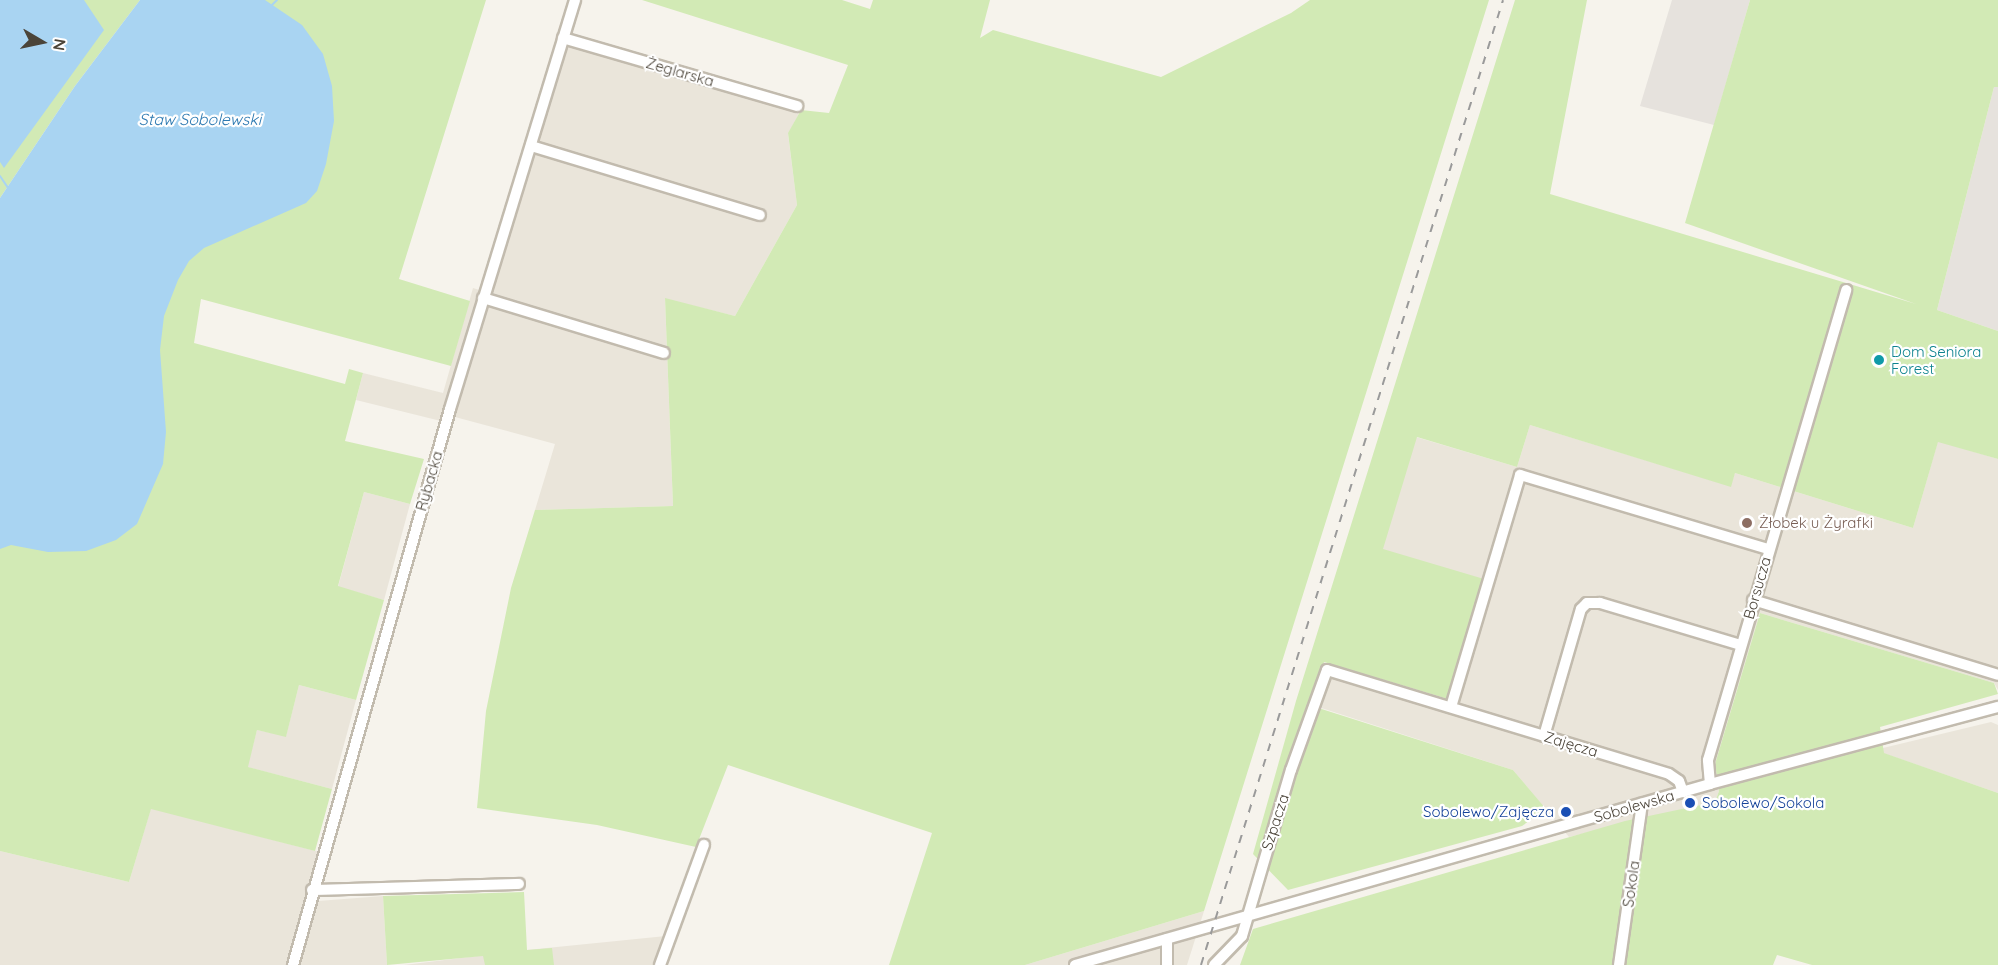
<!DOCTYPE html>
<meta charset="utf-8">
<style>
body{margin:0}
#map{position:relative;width:1998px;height:965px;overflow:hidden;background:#f6f3ec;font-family:Quicksand,sans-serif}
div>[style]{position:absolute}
.residential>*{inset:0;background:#eae5da}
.industrial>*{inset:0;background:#e6e2dd}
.green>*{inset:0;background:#d2eab5}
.water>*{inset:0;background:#a9d4f2}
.stream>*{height:2px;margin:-1px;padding:0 1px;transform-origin:1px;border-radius:1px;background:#a9d4f2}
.roads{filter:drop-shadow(2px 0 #c2bbae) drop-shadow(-2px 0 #c2bbae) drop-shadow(0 2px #c2bbae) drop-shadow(0 -2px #c2bbae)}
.minor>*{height:10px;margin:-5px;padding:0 5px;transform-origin:5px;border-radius:5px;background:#fff}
.rail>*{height:2px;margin-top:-1px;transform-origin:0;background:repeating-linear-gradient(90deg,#9a9a9a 0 8px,transparent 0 16px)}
.dots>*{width:16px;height:16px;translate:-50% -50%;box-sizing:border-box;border:3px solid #fff;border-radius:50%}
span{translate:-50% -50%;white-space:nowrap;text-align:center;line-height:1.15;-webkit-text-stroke:4.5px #fff;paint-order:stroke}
.street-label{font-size:15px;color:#4b4439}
.culture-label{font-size:15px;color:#0d838f}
.left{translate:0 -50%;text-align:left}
.education-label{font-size:15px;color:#785e54}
.transit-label{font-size:15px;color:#164399}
.right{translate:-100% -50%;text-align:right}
.water-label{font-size:16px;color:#2e7ab2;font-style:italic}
.north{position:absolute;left:12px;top:12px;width:60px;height:60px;-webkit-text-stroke:4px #fff;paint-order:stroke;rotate:99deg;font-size:16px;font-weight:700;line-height:24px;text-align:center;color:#4b4439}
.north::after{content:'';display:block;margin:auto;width:21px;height:27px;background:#4b4439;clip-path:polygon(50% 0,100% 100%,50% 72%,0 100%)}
</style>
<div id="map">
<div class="residential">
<div style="clip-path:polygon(566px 43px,801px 110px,788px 134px,797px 205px,735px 316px,665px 299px,673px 506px,535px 510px,555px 444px,455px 417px,453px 424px,356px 400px,363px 373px,443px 393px,473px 288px,492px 294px)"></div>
<div style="clip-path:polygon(1530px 425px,1730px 486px,1735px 473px,1913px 528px,1938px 441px,1998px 459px,1998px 690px,1994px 683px,1760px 613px,1715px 764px,1719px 791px,1715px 802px,1569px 837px,1513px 770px,1309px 704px,1323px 662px,1448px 699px,1382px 549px,1416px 437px,1517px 467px)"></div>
<div style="clip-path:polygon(364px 492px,410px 504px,384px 600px,338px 587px)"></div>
<div style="clip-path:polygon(299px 685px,356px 700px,332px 789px,247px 767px,257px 730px,286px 736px)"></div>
<div style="clip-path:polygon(1991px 722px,1998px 725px,1998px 793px,1883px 753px,1883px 748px)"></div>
<div style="clip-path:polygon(151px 808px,331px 855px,318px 901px,383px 896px,387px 965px,0 965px,0 851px,129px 882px)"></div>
<div style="clip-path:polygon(1204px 911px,1187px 965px,1025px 965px)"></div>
<div style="clip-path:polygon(666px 936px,657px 965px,404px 965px,527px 950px)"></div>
</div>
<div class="industrial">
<div style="clip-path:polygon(1672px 0,1750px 0,1714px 125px,1640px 106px)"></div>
<div style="clip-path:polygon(1994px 87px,1998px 87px,1998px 331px,1937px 310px)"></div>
</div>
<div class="green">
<div style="clip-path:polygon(0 0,140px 0,75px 86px,0 198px)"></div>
<div style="clip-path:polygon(224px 0,486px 0,399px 279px,470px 301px,451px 366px,201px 299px,194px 343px,345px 384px,349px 369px,363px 373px,345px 441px,424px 459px,410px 504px,364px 492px,338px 586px,384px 600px,356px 700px,299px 685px,286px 737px,257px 730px,248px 767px,332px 789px,315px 851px,151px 809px,129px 882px,0 851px,0 454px)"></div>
<div style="clip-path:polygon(642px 0,842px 0,870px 9px,873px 0,990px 0,980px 38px,993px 30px,1161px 77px,1291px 13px,1310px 0,1489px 0,1204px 911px,1025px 965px,889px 965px,932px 833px,728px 765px,696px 847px,597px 825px,477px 808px,486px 711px,511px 588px,535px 510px,673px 506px,665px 298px,735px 316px,797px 205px,788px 133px,801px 110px,829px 113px,848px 65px)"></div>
<div style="clip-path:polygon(1515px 0,1587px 0,1550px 194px,1916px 304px,1685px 223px,1750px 0,1998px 0,1998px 87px,1994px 87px,1937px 310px,1998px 331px,1998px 459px,1938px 442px,1913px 528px,1735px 473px,1731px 487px,1530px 425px,1517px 467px,1417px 437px,1383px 549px,1484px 579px,1448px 699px,1324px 662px,1309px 705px,1513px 770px,1546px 809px,1522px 826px,1288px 890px,1253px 854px,1296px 701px)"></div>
<div style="clip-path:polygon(1760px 613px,1994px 683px,1998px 694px,1880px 727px,1884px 753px,1998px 793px,1998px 965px,1812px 965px,1777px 955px,1773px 965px,1240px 965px,1253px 929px,1625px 821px,1715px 802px,1719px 791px,1715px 764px)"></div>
<div style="clip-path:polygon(524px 892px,527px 950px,552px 948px,554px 965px,485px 965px,483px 956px,387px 965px,383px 896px)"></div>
</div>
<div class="water">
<div style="clip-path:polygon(0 0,84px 0,104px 30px,4px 168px,0 162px)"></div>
<div style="clip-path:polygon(140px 0,265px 0,302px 25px,323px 54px,332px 86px,334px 121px,326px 164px,317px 191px,306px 203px,204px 248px,189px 261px,178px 280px,164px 316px,160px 350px,166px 432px,163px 464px,137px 524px,116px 540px,86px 551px,48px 552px,11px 545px,0 549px,0 198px,75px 86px)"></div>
</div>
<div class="stream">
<div style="left:272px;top:5px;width:7px;rotate:-45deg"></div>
<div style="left:0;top:176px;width:14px;rotate:56deg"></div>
</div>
<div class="roads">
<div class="minor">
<div style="left:563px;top:38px;width:244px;rotate:16.2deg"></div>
<div style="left:531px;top:146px;width:239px;rotate:16.8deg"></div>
<div style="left:483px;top:298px;width:189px;rotate:16.9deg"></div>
<div style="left:1753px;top:600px;width:256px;rotate:17deg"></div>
<div style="left:1451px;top:707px;width:242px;rotate:-73.4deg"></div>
<div style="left:1520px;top:475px;width:259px;rotate:16.6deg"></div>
<div style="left:1544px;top:736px;width:132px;rotate:-73.8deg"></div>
<div style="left:1581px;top:609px;width:8px;rotate:-45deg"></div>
<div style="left:1587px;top:603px;width:13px"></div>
<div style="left:1600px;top:603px;width:147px;rotate:16.6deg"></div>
<div style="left:1710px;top:784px;width:24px;rotate:-95deg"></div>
<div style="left:1708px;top:760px;width:490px;rotate:-73.6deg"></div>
<div style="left:312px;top:890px;width:207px;rotate:-1.7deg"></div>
<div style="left:1167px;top:939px;width:26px;rotate:90deg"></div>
<div style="left:293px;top:965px;width:578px;rotate:-74.23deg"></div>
<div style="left:450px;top:409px;width:428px;rotate:-73deg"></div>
<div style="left:660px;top:965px;width:128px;rotate:-69.9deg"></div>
<div style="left:1075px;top:965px;width:660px;rotate:-15.91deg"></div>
<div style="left:1710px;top:784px;width:298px;rotate:-15deg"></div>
<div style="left:1214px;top:965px;width:40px;rotate:-46deg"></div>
<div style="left:1242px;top:936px;width:173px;rotate:-73.6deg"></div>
<div style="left:1291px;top:770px;width:106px;rotate:-70.2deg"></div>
<div style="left:1327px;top:670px;width:357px;rotate:16.9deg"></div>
<div style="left:1669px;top:774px;width:12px;rotate:35deg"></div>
<div style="left:1679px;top:781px;width:12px;rotate:70deg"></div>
<div style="left:1619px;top:965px;width:163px;rotate:-81.9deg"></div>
</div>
</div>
<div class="rail">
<div style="left:1201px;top:965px;width:1011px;rotate:-72.62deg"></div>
</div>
<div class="dots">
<div style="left:1879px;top:360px;background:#0f9aa8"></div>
<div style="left:1747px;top:523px;background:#8d6e63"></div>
<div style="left:1690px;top:803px;background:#1a4fb4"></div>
<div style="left:1566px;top:812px;background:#1a4fb4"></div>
</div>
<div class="street-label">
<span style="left:680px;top:72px;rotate:16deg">Żeglarska</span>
<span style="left:429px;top:481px;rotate:-74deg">Rybacka</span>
<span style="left:1757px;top:588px;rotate:-74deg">Borsucza</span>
<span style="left:1571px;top:744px;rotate:17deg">Zajęcza</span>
<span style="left:1634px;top:806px;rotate:-16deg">Sobolewska</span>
<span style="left:1275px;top:822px;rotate:-72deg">Szpacza</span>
<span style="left:1631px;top:884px;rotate:-82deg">Sokola</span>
</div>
<div class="culture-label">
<span class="left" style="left:1891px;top:360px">Dom Seniora<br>Forest</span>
</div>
<div class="education-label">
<span class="left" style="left:1759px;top:523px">Żłobek u Żyrafki</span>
</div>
<div class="transit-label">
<span class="left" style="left:1702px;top:803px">Sobolewo/Sokola</span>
<span class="right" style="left:1554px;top:812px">Sobolewo/Zajęcza</span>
</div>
<div class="water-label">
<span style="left:200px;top:119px">Staw Sobolewski</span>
</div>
<div class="north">N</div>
</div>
